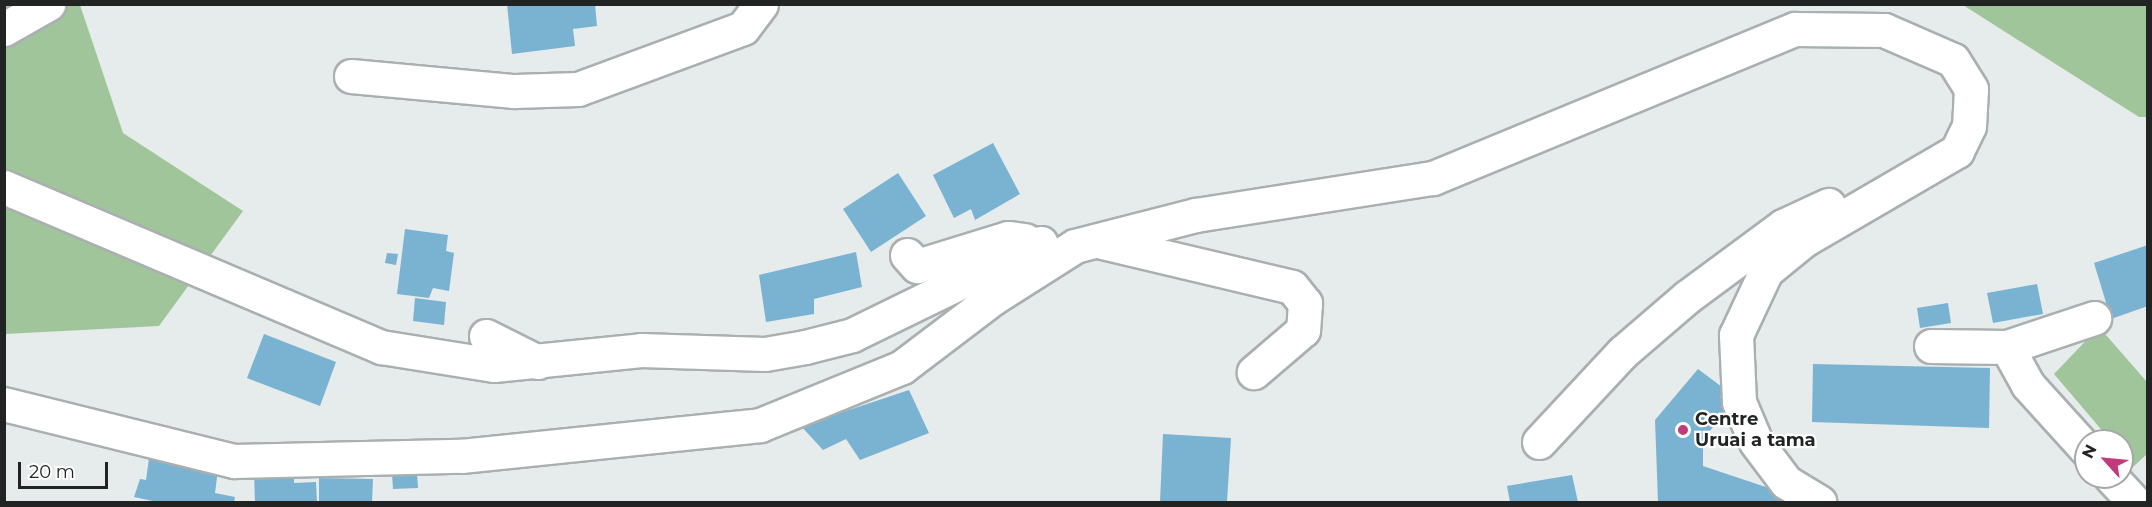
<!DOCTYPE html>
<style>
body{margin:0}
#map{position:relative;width:2152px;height:507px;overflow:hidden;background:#e6ebec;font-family:Montserrat,sans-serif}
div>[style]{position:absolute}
.green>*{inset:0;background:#a0c59a}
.building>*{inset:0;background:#7ab3d2}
.roads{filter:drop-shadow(2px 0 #aaafaf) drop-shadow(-2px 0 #aaafaf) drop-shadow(0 2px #aaafaf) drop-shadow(0 -2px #aaafaf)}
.minor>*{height:33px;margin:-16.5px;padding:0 16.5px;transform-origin:16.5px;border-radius:16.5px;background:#fff}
.dots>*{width:16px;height:16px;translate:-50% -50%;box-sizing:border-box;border:3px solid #fff;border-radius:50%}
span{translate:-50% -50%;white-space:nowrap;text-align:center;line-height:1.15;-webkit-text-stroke:4.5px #fff;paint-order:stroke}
.poi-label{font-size:18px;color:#222424;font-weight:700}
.left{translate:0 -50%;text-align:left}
.frame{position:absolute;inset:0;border:6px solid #222424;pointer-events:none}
.north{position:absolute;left:2074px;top:429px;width:60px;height:60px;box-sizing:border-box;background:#fff;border:2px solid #a7a7a7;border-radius:50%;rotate:297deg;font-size:16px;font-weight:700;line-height:24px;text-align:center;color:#222424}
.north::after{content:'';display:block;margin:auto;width:21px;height:27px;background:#c13b7b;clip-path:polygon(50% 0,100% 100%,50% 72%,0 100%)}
.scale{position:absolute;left:18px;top:462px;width:90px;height:27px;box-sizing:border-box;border:3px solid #222424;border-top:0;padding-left:8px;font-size:18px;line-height:21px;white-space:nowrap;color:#222424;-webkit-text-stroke:4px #fff;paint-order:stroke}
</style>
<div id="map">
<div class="green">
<div style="clip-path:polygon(4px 5px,80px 5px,123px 133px,243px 211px,159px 326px,5px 334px)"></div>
<div style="clip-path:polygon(1963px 5px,2147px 5px,2147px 117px,2139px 117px)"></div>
<div style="clip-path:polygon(2099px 327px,2147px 382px,2147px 454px,2133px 467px,2122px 454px,2122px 441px,2111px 441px,2054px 374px)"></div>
</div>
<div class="building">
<div style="clip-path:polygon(507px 4px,595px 4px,597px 26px,573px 29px,575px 46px,512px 54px)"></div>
<div style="clip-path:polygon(993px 143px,1020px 194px,975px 220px,971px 209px,954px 218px,933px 175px)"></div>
<div style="clip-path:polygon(898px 173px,926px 216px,871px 252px,843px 209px)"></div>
<div style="clip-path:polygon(405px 229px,448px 235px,446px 251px,454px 253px,449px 291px,433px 288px,429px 298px,397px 294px)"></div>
<div style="clip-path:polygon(2148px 245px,2148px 306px,2111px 319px,2094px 263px)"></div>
<div style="clip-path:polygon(856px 252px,862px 287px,814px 299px,814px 314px,766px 322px,759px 275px)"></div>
<div style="clip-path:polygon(387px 253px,398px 254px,396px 265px,385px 263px)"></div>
<div style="clip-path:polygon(2037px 284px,2043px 314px,1993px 323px,1987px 293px)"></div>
<div style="clip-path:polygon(415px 298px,446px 302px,444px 325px,413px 321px)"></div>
<div style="clip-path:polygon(1948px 303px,1951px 323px,1920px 328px,1917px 308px)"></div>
<div style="clip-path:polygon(264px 334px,336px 362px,320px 406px,247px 378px)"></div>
<div style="clip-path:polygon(1813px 364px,1990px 368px,1989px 428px,1812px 422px)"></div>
<div style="clip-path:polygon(1698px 369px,1726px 390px,1720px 397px,1731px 406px,1703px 439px,1703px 466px,1784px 493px,1781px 502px,1658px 502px,1655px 420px)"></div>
<div style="clip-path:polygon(909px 390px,929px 433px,860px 460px,846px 439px,823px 450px,801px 426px)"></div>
<div style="clip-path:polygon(1163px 434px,1231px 438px,1227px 502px,1160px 502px)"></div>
<div style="clip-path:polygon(150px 451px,219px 462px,215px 493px,235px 497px,234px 502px,157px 502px,134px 497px,140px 479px,146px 480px)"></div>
<div style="clip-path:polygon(294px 471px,294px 483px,316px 482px,317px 502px,255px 502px,254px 472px)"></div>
<div style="clip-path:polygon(417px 473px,418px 488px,393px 489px,392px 474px)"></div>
<div style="clip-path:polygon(1572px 475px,1578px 502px,1510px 502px,1507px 486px)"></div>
<div style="clip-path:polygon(319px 478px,373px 479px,372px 502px,319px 502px)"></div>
</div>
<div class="roads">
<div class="minor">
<div style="left:4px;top:29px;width:51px;rotate:-29.6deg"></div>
<div style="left:351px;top:76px;width:164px;rotate:5.3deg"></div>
<div style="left:514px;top:91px;width:64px;rotate:-1.8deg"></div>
<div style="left:578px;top:89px;width:176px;rotate:-20.3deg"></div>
<div style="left:743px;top:28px;width:30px;rotate:-53deg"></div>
<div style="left:4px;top:187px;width:410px;rotate:23deg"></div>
<div style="left:381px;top:347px;width:114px;rotate:9.1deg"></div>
<div style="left:494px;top:365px;width:148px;rotate:-5.8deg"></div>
<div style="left:641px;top:350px;width:124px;rotate:1.8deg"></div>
<div style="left:765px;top:354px;width:41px;rotate:-9.9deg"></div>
<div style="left:805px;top:347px;width:49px;rotate:-14.3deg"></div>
<div style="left:852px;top:335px;width:210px;rotate:-26deg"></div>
<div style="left:1102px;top:242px;width:195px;rotate:13.3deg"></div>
<div style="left:1292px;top:287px;width:21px;rotate:51deg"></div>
<div style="left:1305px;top:303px;width:27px;rotate:94deg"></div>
<div style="left:1303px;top:330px;width:65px;rotate:139.4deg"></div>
<div style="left:907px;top:255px;width:15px;rotate:48deg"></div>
<div style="left:917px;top:266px;width:95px;rotate:-17.1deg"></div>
<div style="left:1008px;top:238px;width:17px;rotate:7deg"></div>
<div style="left:486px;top:336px;width:58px;rotate:26.6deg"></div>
<div style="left:1931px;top:346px;width:76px;rotate:0.8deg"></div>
<div style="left:2007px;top:347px;width:43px;rotate:61.1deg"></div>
<div style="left:2028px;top:385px;width:86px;rotate:47.8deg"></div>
<div style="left:2007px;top:347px;width:92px;rotate:-18.4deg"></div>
<div style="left:4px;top:404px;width:237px;rotate:13.9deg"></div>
<div style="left:234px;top:461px;width:227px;rotate:-1.3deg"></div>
<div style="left:461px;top:456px;width:301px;rotate:-5.9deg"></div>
<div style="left:760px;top:425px;width:153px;rotate:-22.2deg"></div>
<div style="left:902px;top:367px;width:114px;rotate:-37.2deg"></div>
<div style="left:993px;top:298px;width:97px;rotate:-32.4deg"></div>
<div style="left:1075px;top:246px;width:125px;rotate:-14.4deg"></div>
<div style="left:1196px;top:215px;width:240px;rotate:-8.9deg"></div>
<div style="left:1433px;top:178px;width:391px;rotate:-22.4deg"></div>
<div style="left:1795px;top:29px;width:89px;rotate:0.6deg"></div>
<div style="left:1884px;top:30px;width:75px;rotate:23.5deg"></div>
<div style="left:1953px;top:60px;width:34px;rotate:58deg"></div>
<div style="left:1971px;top:89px;width:37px;rotate:93deg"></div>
<div style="left:1969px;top:126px;width:28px;rotate:116deg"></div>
<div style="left:1957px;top:151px;width:177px;rotate:149.8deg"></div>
<div style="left:1804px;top:240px;width:49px;rotate:140.8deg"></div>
<div style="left:1766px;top:271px;width:71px;rotate:115.1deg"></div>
<div style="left:1736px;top:335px;width:67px;rotate:87.4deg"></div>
<div style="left:1739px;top:402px;width:43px;rotate:67deg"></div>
<div style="left:1756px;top:442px;width:50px;rotate:53.1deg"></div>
<div style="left:1786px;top:482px;width:39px;rotate:31deg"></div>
<div style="left:1539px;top:442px;width:123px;rotate:-47deg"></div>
<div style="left:1623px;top:352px;width:84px;rotate:-40.7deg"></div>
<div style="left:1687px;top:297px;width:119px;rotate:-36.5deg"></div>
<div style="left:1783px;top:226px;width:50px;rotate:-25deg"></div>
<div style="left:2111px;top:477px;width:34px;rotate:47deg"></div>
</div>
</div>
<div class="dots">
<div style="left:1683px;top:430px;background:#c13b7b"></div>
</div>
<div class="poi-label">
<span class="left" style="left:1695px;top:430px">Centre<br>Uruai a tama</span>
</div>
<div class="frame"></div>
<div class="north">N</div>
<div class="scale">20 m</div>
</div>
